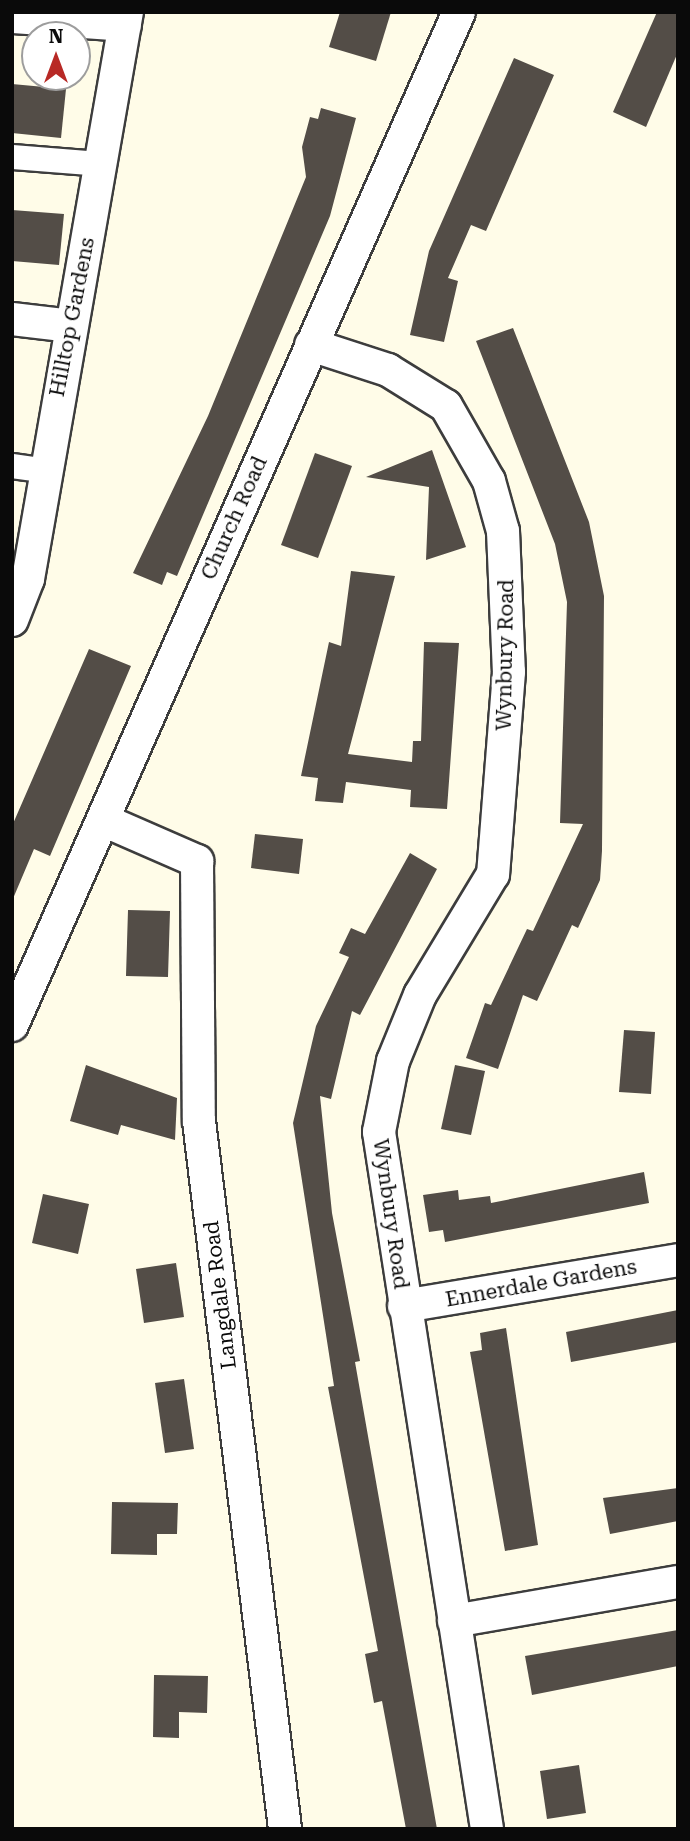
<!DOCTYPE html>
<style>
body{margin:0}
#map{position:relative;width:690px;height:1841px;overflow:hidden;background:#fffce8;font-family:"Roboto Serif",serif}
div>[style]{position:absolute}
.building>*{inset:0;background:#534d47}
.roads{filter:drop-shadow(2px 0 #3d3d3d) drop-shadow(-2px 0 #3d3d3d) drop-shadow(0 2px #3d3d3d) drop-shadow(0 -2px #3d3d3d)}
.pedestrian>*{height:24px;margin:-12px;padding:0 12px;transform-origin:12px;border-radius:12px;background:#fff}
.minor>*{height:32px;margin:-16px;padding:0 16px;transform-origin:16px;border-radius:16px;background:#fff}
span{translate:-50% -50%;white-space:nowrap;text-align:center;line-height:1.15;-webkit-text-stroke:7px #fff;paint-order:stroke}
.street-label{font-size:21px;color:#0a0a0a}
.frame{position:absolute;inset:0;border:14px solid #0a0a0a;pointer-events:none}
.north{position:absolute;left:21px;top:21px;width:70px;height:70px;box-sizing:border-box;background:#fff;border:2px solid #9d9d9d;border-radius:50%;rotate:0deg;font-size:19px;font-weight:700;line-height:28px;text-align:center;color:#0a0a0a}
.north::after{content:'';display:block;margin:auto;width:24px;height:32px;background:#b82925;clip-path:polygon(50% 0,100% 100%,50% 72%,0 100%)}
</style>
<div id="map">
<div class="building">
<div style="clip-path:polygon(340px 12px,391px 12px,376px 61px,329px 47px)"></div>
<div style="clip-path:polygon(657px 12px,678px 12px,678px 52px,646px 127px,613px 112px)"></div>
<div style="clip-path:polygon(514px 58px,554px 75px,486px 231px,471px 225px,448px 278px,458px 281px,444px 342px,410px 335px,429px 251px)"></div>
<div style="clip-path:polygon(12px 84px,66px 89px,61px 138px,12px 133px)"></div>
<div style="clip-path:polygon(321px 108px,356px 118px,330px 216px,177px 576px,167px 572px,162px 585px,133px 573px,208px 416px,306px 177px,302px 147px,310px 117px,318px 119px)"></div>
<div style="clip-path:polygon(12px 210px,64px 214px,59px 265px,12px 261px)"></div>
<div style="clip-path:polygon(513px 328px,589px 522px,604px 596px,602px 851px,600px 880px,578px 928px,572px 925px,537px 1001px,523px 995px,498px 1069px,466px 1058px,485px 1003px,491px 1005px,527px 929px,533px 931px,583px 824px,560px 823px,567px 602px,555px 544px,476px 341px)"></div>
<div style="clip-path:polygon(432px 450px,466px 547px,426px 560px,429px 487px,366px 477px)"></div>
<div style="clip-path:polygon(315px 453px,352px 466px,318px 558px,281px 545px)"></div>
<div style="clip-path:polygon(351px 571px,395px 576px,348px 754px,412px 762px,413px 741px,421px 741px,424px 642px,459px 643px,447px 809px,410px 807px,411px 790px,346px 782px,343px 803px,315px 801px,318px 778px,301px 776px,329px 642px,341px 646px)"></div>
<div style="clip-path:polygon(89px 649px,131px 666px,50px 856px,34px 849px,12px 901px,12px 826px)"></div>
<div style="clip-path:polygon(255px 834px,303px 839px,299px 874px,251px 868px)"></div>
<div style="clip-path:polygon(410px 853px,437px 869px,360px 1015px,352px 1011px,331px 1099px,320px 1096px,332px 1213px,360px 1361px,355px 1362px,437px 1829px,406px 1829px,382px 1701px,374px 1703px,365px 1654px,378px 1651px,328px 1387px,334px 1386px,293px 1123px,316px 1026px,349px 957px,339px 953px,351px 928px,365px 934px)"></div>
<div style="clip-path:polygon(128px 910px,170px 911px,168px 977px,126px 976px)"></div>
<div style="clip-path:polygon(624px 1030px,655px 1032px,651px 1094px,619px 1092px)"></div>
<div style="clip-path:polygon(86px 1065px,177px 1098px,175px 1140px,121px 1125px,118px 1135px,70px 1121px)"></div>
<div style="clip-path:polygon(455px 1065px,485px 1071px,471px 1135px,441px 1129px)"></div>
<div style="clip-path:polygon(644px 1172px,649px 1203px,445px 1242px,443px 1230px,429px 1232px,423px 1195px,458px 1190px,459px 1200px,490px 1196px,491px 1203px)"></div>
<div style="clip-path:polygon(43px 1194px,89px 1204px,78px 1254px,32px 1243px)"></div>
<div style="clip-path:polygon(176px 1263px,184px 1317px,144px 1323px,136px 1269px)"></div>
<div style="clip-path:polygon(678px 1310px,678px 1342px,571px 1362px,566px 1332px)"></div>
<div style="clip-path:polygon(506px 1328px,538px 1545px,505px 1551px,470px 1352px,482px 1350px,480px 1333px)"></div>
<div style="clip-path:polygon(184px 1379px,194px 1449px,165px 1453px,155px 1383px)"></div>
<div style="clip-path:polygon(678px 1488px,678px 1521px,610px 1534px,603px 1498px)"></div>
<div style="clip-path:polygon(112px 1502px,178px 1503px,177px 1534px,157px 1534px,157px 1555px,111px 1554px)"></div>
<div style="clip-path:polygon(678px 1630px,678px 1666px,532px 1695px,525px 1656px)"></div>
<div style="clip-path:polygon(154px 1675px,208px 1676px,207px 1713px,179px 1712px,179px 1738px,153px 1737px)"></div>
<div style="clip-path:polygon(579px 1765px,586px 1813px,547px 1819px,540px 1771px)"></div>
</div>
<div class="roads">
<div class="pedestrian">
<div style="left:12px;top:157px;width:88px;rotate:4.5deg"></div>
<div style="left:12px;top:466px;width:30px;rotate:8deg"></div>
</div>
<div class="minor">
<div style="left:12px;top:17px;width:113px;rotate:4deg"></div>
<div style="left:12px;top:319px;width:60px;rotate:6.7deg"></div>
<div style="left:311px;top:345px;width:81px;rotate:18deg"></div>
<div style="left:388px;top:370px;width:68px;rotate:31.8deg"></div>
<div style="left:446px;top:406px;width:86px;rotate:60.2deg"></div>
<div style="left:489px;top:481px;width:52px;rotate:74.4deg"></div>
<div style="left:503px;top:531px;width:141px;rotate:87.6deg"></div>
<div style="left:509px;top:672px;width:203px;rotate:94.5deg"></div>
<div style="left:493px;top:874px;width:141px;rotate:121.1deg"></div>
<div style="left:420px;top:995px;width:71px;rotate:112.2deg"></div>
<div style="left:393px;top:1061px;width:72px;rotate:101.2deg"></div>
<div style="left:379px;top:1132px;width:705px;rotate:81.19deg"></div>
<div style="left:12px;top:620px;width:44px;rotate:-68.7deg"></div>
<div style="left:28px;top:579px;width:576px;rotate:-80.1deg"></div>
<div style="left:103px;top:820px;width:103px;rotate:23.6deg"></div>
<div style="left:197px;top:861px;width:260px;rotate:89.6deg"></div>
<div style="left:199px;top:1121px;width:713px;rotate:83.07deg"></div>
<div style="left:12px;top:1025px;width:1107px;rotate:-66.19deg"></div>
<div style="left:404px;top:1306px;width:278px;rotate:-9.5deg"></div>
<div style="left:454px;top:1621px;width:227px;rotate:-9.9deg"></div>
</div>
</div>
<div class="street-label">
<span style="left:72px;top:317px;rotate:-79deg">Hilltop Gardens</span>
<span style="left:234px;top:518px;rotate:-66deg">Church Road</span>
<span style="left:505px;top:655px;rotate:-89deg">Wynbury Road</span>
<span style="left:391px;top:1214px;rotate:82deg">Wynbury Road</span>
<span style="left:541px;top:1283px;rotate:-10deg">Ennerdale Gardens</span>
<span style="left:220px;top:1295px;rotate:-97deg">Langdale Road</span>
</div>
<div class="frame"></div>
<div class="north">N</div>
</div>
